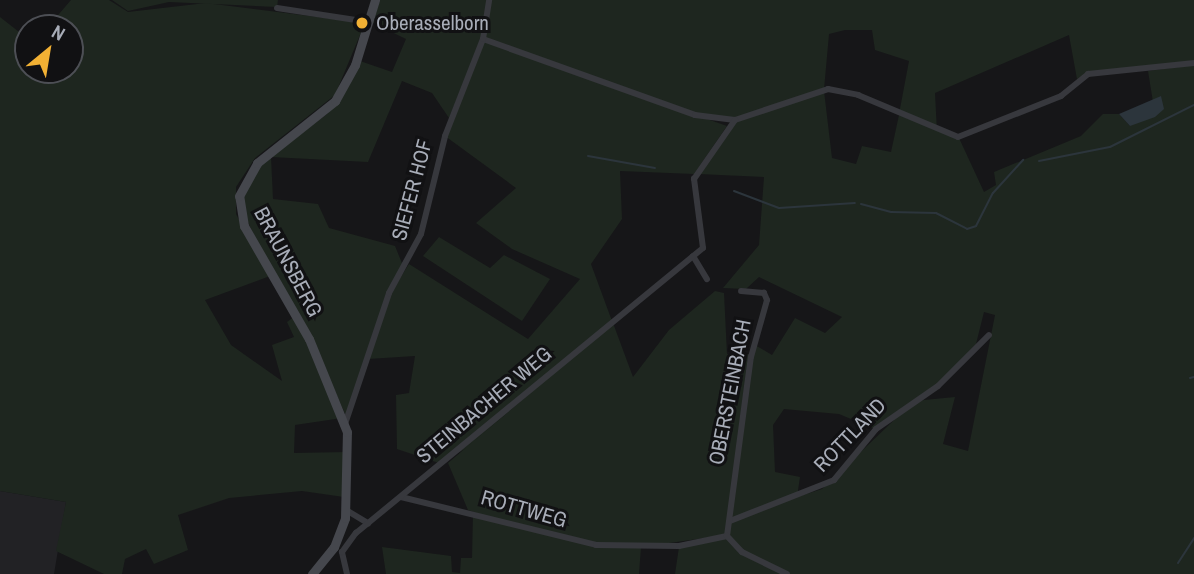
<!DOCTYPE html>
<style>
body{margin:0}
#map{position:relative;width:1194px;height:574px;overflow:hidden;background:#161618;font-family:"Archivo Narrow",sans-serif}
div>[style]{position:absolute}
.built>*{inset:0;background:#222225}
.green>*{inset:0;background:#1e261f}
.water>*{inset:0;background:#2c353c}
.stream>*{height:2px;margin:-1px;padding:0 1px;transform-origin:1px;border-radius:1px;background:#2c353c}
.street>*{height:6px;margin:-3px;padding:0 3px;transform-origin:3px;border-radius:3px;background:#37383d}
.secondary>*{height:9px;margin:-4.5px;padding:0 4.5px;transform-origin:4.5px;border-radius:4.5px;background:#45474d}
.dots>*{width:19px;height:19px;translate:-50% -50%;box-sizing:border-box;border:4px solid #111113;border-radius:50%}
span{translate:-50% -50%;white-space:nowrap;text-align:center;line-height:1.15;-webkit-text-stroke:6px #111113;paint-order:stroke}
.poi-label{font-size:21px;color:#a8adb8}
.left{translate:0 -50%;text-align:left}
.street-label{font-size:21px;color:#a8adb8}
.north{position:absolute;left:14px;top:14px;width:70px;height:70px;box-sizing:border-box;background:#111113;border:2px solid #4d4f55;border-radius:50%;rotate:30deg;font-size:19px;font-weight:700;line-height:28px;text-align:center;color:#a8adb8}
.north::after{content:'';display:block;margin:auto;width:24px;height:32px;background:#f2b134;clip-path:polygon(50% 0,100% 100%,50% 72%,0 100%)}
</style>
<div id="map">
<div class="built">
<div style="clip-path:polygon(0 491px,66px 502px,54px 574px,0 574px)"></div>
</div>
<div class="green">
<div style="clip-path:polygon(71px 0,109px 0,128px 12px,206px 3px,365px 23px,335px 95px,255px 158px,236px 187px,236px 214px,270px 276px,205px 300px,231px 345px,282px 381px,272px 345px,294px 337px,287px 322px,295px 316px,342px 418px,295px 425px,294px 453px,348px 452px,344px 497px,302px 491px,229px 498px,178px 515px,188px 550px,154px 564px,146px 549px,125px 559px,122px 574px,104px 574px,56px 551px,66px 502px,0 491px,0 17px,28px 39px,28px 70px,70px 70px,70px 28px,47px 28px)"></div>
<div style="clip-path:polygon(112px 0,278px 0,277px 7px,169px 2px,128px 11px)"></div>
<div style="clip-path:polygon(380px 0,488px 0,482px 39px,449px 118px,432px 93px,402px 81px,368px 162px,271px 157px,273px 199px,318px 204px,329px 228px,395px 246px,404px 268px,388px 293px,346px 416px,305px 324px,256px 240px,243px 211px,244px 190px,261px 164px,327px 114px,360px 61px,392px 72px,406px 39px,373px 23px)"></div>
<div style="clip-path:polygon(490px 0,1194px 0,1194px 62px,1087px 73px,1077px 79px,1069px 35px,935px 93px,937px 132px,899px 114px,909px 61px,875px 50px,872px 30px,845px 30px,829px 34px,824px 89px,735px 119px,695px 114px,484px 39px)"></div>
<div style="clip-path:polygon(484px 41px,727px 126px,694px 174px,620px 171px,622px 219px,591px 264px,612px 321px,467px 448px,439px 463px,397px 449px,396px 395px,409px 393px,415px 356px,368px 359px,390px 294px,409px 264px,528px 339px,580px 279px,512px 249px,476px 223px,516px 188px,445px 136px)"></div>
<div style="clip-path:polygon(evenodd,1194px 65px,1194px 574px,675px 574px,679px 547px,727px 536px,755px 345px,772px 355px,795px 318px,825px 333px,842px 317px,759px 277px,746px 289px,723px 288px,759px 245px,764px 177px,699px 174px,736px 122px,824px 91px,832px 158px,856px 164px,862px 146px,891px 152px,899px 115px,959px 138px,984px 192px,996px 185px,994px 172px,1081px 136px,1103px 114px,1119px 114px,1130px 126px,1161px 96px,1153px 102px,1148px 71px,1194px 65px,984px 312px,995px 315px,968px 451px,943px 444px,955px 397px,914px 401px,822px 489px,797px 497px,800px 477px,775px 472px,773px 425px,784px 409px,839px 414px,875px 429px,946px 377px,976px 344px,984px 312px)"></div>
<div style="clip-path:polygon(439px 237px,490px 268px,504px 255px,550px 279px,522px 321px,423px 256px)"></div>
<div style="clip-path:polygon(715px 291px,724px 293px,727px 354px,749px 354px,726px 535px,641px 547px,639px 574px,386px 574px,382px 547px,451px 556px,452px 572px,460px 573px,461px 558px,472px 558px,473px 513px,494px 519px,468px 510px,448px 463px,613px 323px,633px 377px,669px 330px)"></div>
</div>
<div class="water">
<div style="clip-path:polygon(1161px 96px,1164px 109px,1155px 117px,1130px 126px,1119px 114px)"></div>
</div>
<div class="stream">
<div style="left:588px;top:156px;width:68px;rotate:10.2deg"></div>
<div style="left:1039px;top:161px;width:72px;rotate:-11.2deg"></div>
<div style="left:1110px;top:147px;width:94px;rotate:-26.6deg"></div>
<div style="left:734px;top:191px;width:48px;rotate:20.7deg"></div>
<div style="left:779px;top:208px;width:76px;rotate:-3.8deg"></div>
<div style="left:861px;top:204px;width:31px;rotate:15deg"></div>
<div style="left:891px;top:212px;width:45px;rotate:1.3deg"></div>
<div style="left:936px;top:213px;width:35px;rotate:27deg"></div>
<div style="left:967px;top:229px;width:9px;rotate:-18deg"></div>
<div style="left:976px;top:226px;width:37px;rotate:-63deg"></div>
<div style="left:993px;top:193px;width:45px;rotate:-47.7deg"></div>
<div style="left:1190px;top:378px;width:4px;rotate:-14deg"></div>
<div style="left:1178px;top:563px;width:30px;rotate:-57deg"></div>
</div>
<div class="street">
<div style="left:277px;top:8px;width:93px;rotate:8.7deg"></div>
<div style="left:483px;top:39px;width:225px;rotate:19.7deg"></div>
<div style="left:695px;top:115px;width:40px;rotate:7.1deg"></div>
<div style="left:735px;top:120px;width:98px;rotate:-18.4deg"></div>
<div style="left:828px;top:89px;width:31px;rotate:11deg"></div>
<div style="left:858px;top:95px;width:108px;rotate:22.8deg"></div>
<div style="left:958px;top:137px;width:111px;rotate:-21.7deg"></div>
<div style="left:1061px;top:96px;width:35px;rotate:-39deg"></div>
<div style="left:1088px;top:74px;width:107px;rotate:-5.9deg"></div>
<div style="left:693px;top:256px;width:27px;rotate:59deg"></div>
<div style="left:345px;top:424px;width:138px;rotate:-71.4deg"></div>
<div style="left:389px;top:293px;width:67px;rotate:-61.5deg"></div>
<div style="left:421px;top:234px;width:101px;rotate:-76.2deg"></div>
<div style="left:445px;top:136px;width:104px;rotate:-68.6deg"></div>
<div style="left:483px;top:39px;width:39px;rotate:-81deg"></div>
<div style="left:401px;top:497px;width:201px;rotate:13.8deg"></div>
<div style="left:596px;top:545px;width:83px;rotate:0.7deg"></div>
<div style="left:679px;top:546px;width:49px;rotate:-11.8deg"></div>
<div style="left:346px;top:510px;width:26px;rotate:31deg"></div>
<div style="left:730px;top:521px;width:112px;rotate:-21.5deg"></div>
<div style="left:834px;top:480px;width:66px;rotate:-50.5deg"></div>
<div style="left:876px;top:429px;width:75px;rotate:-34.7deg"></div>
<div style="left:938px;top:386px;width:72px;rotate:-45deg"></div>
<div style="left:727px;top:536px;width:181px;rotate:-82.4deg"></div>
<div style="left:751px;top:357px;width:59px;rotate:-74.3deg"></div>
<div style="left:767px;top:300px;width:8px;rotate:-113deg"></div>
<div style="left:764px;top:293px;width:23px;rotate:-175deg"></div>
<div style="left:727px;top:536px;width:22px;rotate:47deg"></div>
<div style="left:742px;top:552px;width:50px;rotate:26.1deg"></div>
<div style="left:347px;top:574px;width:23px;rotate:-103deg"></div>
<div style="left:342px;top:552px;width:24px;rotate:-54deg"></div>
<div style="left:356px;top:533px;width:449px;rotate:-39.4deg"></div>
<div style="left:703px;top:248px;width:70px;rotate:-97.4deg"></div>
<div style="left:694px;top:179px;width:72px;rotate:-55.2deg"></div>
</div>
<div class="secondary">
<div style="left:312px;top:574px;width:35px;rotate:-51deg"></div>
<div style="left:334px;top:547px;width:31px;rotate:-69deg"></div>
<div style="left:345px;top:518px;width:86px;rotate:-88.7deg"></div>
<div style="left:347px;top:432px;width:100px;rotate:-112.2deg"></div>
<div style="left:309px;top:339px;width:130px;rotate:-119.9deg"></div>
<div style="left:244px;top:226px;width:30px;rotate:-99deg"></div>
<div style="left:239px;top:196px;width:38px;rotate:-61deg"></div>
<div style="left:257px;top:163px;width:100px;rotate:-38.5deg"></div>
<div style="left:335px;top:101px;width:41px;rotate:-60.9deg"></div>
<div style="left:355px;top:65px;width:68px;rotate:-72.9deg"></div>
</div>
<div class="dots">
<div style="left:362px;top:23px;background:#f2b134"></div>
</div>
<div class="poi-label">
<span class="left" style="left:376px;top:23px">Oberasselborn</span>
</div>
<div class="street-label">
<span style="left:412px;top:190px;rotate:-75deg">SIEFER HOF</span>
<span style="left:288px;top:262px;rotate:62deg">BRAUNSBERG</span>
<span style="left:730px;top:392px;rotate:-79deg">OBERSTEINBACH</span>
<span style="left:484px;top:405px;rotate:-40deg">STEINBACHER WEG</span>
<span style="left:850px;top:435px;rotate:-46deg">ROTTLAND</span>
<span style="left:524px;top:509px;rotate:16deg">ROTTWEG</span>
</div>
<div class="north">N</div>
</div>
